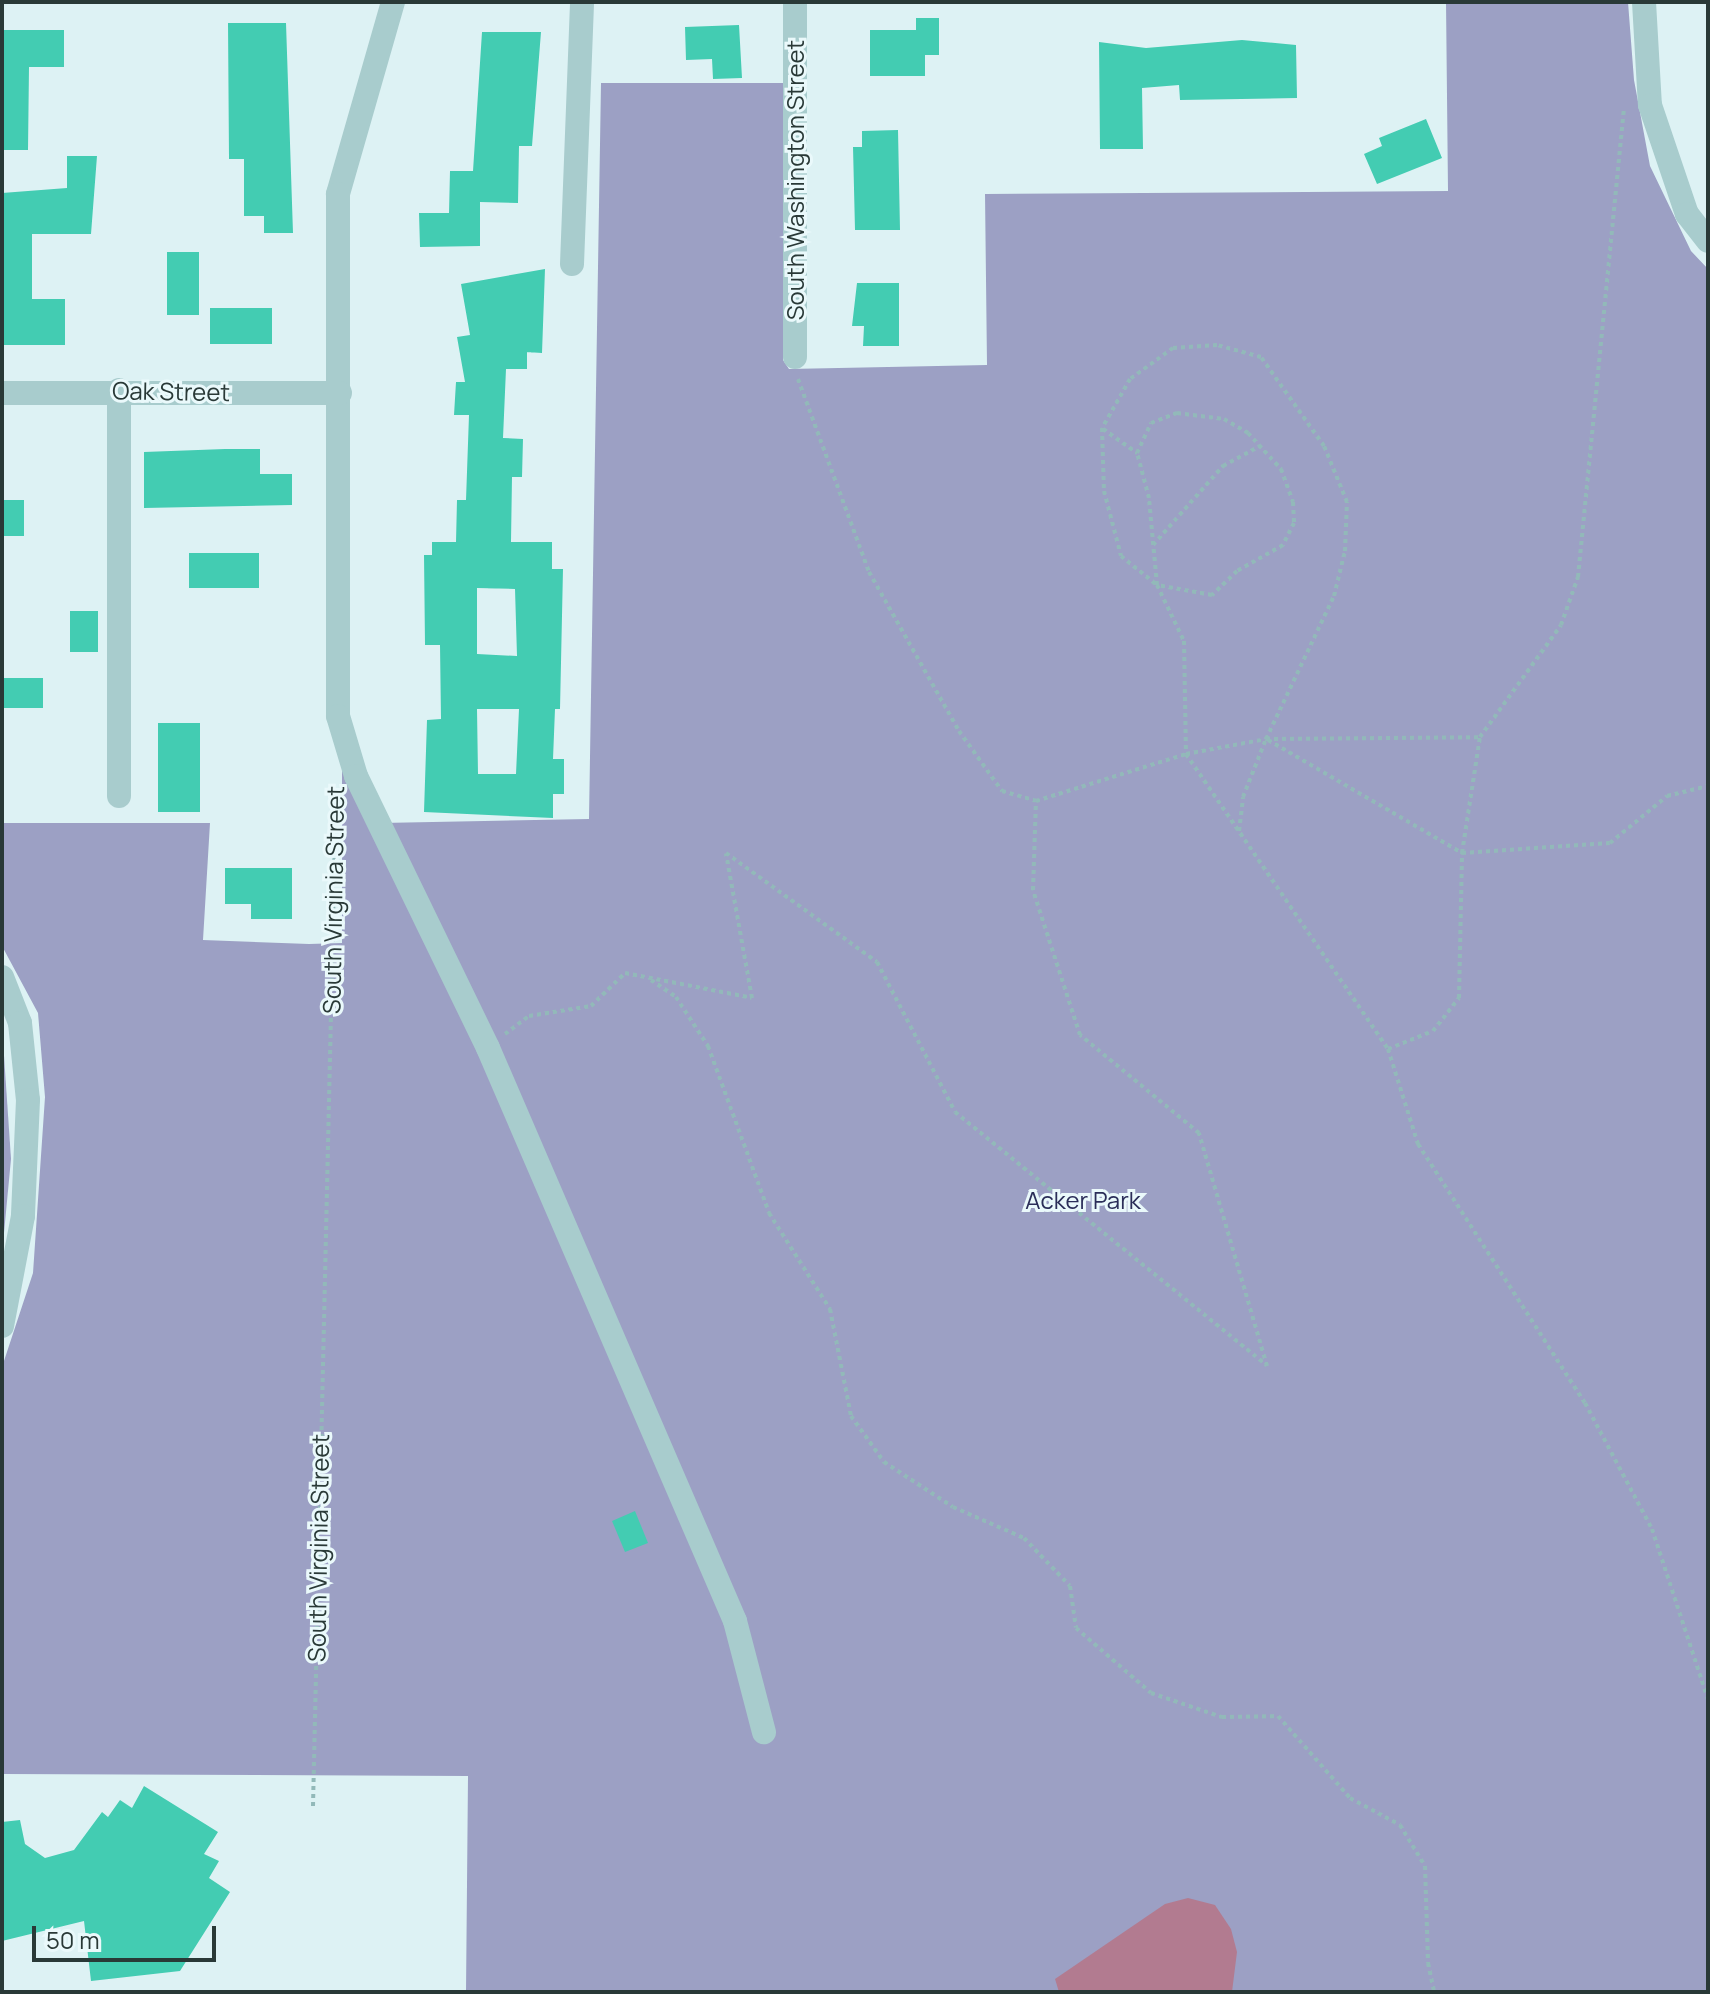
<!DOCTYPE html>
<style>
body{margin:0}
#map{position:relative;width:1710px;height:1994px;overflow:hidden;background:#ddf2f4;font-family:Manrope,sans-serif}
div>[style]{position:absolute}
.green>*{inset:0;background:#9ca0c4}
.water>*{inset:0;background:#b27b90}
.building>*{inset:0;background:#43ccb2}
.path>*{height:4px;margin-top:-2px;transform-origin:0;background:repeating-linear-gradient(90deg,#92b9b9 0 4px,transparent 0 8px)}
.minor>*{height:24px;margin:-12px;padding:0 12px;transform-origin:12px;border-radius:12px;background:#a8cccd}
span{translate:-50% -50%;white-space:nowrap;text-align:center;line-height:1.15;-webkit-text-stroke:6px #eaf9fb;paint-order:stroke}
.street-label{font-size:24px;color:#293937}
.park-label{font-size:24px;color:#2b2e59}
.frame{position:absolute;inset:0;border:4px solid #293937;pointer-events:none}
.scale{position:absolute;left:32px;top:1926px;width:184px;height:36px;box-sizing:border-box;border:4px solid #293937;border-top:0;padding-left:10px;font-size:24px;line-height:28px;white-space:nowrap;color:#293937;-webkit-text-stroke:6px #eaf9fb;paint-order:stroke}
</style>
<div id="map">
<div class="green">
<div style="clip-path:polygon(1446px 2px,1628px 2px,1634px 80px,1650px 166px,1691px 251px,1708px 269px,1708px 1992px,466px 1992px,468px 1776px,2px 1774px,2px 1367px,33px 1273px,45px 1097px,38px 1013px,2px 946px,2px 823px,210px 823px,203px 940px,309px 944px,342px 943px,342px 759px,381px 823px,589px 819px,601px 83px,784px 83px,783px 360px,789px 369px,987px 365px,985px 194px,1448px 191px)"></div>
<div style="clip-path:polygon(2px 1026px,11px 1159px,2px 1254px)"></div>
</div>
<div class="water">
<div style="clip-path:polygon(1188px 1898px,1215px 1905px,1231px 1929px,1237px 1952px,1232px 1992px,1059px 1992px,1055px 1979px,1165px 1904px)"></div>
</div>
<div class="building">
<div style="clip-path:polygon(916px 18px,939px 18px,939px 55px,925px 55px,925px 76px,870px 76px,870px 30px,916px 30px)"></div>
<div style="clip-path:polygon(228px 23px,286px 23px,293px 233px,264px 233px,264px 216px,244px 216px,244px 159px,229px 159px)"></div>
<div style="clip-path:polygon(739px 25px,742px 78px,713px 79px,712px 59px,686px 60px,685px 27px)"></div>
<div style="clip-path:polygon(2px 30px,64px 30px,64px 67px,29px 67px,28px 150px,2px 150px)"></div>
<div style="clip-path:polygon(482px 32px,541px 32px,532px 146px,519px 146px,518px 203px,480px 202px,480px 246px,420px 247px,419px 213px,449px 213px,450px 171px,473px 171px)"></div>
<div style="clip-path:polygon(1242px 40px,1296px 45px,1297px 98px,1180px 100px,1179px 85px,1142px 88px,1143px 149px,1100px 149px,1099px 42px,1146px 48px)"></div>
<div style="clip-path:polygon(1426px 119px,1442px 158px,1377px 184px,1364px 154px,1382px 146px,1379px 138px)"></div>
<div style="clip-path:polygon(898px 130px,900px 230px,855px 230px,853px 147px,862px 147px,862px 131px)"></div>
<div style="clip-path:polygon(67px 156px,97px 156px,91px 234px,32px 234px,32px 299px,65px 299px,65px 345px,2px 345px,2px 193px,67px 188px)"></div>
<div style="clip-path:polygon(167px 252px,199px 252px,199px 315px,167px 315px)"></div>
<div style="clip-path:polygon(evenodd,545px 269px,542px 353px,527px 352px,527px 369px,506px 369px,503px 438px,523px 439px,522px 477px,512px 477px,511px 542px,552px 542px,552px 569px,563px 569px,560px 709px,555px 709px,553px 759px,564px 759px,564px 794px,553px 794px,553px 818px,424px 812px,427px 720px,441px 719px,440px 645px,425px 645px,424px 555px,432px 555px,432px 542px,456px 542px,457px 500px,466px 500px,469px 415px,454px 415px,456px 382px,465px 382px,457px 337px,470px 335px,461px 284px,545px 269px,477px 588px,515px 589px,517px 656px,477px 654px,477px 588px,545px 269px,477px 709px,519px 709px,516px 774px,478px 774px,477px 709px)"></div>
<div style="clip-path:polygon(857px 283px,899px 283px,899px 346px,863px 346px,864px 326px,852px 326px)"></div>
<div style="clip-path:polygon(210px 308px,272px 308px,272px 344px,210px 344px)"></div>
<div style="clip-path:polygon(225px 449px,260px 449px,260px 474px,292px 474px,292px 505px,144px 508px,144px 452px)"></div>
<div style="clip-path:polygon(2px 500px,24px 500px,24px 536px,2px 536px)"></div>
<div style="clip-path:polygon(189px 553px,259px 553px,259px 588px,189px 588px)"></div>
<div style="clip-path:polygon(70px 611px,98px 611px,98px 652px,70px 652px)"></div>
<div style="clip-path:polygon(2px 678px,43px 678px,43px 708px,2px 708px)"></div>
<div style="clip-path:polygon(158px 723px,200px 723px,200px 812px,158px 812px)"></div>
<div style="clip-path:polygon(225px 868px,292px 868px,292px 919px,251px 919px,251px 904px,225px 904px)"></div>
<div style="clip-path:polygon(635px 1511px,648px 1543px,625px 1552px,612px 1521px)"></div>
<div style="clip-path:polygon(144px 1786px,218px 1832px,204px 1854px,219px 1861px,209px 1878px,230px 1892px,180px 1971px,91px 1981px,84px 1921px,2px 1941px,2px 1822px,20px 1820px,25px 1844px,45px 1858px,74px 1850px,102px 1812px,108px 1817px,120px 1800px,132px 1808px)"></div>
</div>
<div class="path">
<div style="left:798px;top:379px;width:206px;rotate:69.8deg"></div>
<div style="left:869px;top:572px;width:183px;rotate:60.5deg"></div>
<div style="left:959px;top:731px;width:74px;rotate:54.4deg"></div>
<div style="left:1002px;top:791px;width:35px;rotate:16deg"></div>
<div style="left:1036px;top:801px;width:157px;rotate:-17.4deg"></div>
<div style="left:1186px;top:754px;width:358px;rotate:55.6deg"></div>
<div style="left:1388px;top:1049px;width:100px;rotate:72.5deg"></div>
<div style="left:1418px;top:1144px;width:308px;rotate:57.2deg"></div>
<div style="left:1585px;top:1403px;width:143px;rotate:62deg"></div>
<div style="left:1652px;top:1529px;width:179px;rotate:71.8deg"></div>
<div style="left:1177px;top:413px;width:47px;rotate:7.3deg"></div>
<div style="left:1224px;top:419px;width:28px;rotate:30deg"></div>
<div style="left:1248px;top:433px;width:49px;rotate:47.5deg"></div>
<div style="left:1281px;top:469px;width:35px;rotate:70deg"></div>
<div style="left:1293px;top:502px;width:21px;rotate:87deg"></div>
<div style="left:1294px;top:523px;width:25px;rotate:117deg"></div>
<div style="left:1283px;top:545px;width:53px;rotate:150.5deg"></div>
<div style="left:1237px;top:571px;width:35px;rotate:136deg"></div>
<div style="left:1212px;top:595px;width:56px;rotate:-169.7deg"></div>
<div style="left:1157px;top:585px;width:87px;rotate:-95.3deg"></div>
<div style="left:1149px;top:498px;width:47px;rotate:-104.9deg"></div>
<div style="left:1137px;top:453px;width:33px;rotate:-65deg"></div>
<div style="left:1151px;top:423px;width:28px;rotate:-21deg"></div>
<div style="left:1103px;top:429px;width:42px;rotate:35.2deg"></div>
<div style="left:1153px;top:545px;width:106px;rotate:-48.5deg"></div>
<div style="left:1223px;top:466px;width:42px;rotate:-28.4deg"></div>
<div style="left:1268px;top:740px;width:225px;rotate:30.2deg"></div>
<div style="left:1462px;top:853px;width:148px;rotate:-3.9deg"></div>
<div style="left:1610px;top:843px;width:74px;rotate:-39.5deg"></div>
<div style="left:1667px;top:796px;width:42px;rotate:-13.7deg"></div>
<div style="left:1239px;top:831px;width:34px;rotate:-83deg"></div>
<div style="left:1243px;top:797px;width:62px;rotate:-68.4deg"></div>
<div style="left:1266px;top:739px;width:158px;rotate:-64.6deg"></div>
<div style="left:1334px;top:596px;width:46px;rotate:-76.3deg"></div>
<div style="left:1345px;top:551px;width:49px;rotate:-87.7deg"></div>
<div style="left:1347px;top:502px;width:61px;rotate:-112.3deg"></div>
<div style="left:1324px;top:446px;width:109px;rotate:-125.3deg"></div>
<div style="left:1261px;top:357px;width:46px;rotate:-164.7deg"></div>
<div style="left:1217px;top:345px;width:44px;rotate:176.1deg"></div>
<div style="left:1173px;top:348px;width:53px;rotate:144.2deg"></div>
<div style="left:1130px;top:379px;width:56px;rotate:119.7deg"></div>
<div style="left:1102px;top:428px;width:63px;rotate:88.2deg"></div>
<div style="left:1104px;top:491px;width:67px;rotate:75.3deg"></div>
<div style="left:1121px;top:556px;width:46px;rotate:38.9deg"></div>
<div style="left:1157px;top:585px;width:62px;rotate:64.3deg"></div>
<div style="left:1184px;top:641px;width:113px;rotate:89deg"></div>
<div style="left:1186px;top:754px;width:81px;rotate:-10.6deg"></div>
<div style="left:1266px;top:739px;width:214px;rotate:-0.5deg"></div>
<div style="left:625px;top:973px;width:129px;rotate:11.1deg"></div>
<div style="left:752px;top:998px;width:147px;rotate:-100.2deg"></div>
<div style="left:726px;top:853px;width:186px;rotate:35.8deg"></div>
<div style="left:877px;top:962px;width:169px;rotate:62.5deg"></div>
<div style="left:955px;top:1112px;width:402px;rotate:39.1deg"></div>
<div style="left:1267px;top:1366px;width:243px;rotate:-106.3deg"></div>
<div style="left:1199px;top:1133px;width:154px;rotate:-140.5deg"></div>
<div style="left:1080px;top:1035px;width:152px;rotate:-108deg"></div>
<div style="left:1033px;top:890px;width:89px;rotate:-88.1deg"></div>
<div style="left:651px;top:980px;width:30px;rotate:34deg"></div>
<div style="left:676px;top:997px;width:59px;rotate:56.9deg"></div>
<div style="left:708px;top:1046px;width:178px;rotate:69.9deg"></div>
<div style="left:769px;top:1213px;width:114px;rotate:57.6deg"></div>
<div style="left:830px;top:1309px;width:109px;rotate:78.9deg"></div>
<div style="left:851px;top:1416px;width:57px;rotate:54.3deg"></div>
<div style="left:884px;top:1462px;width:82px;rotate:33.1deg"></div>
<div style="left:953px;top:1507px;width:77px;rotate:23.6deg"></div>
<div style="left:1024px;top:1538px;width:66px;rotate:46.2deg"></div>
<div style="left:1070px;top:1586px;width:42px;rotate:81.9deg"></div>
<div style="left:1076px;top:1628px;width:99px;rotate:40.9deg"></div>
<div style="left:1151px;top:1693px;width:75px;rotate:18.7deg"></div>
<div style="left:1222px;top:1717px;width:56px;rotate:-1deg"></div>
<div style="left:1278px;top:1716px;width:109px;rotate:48.7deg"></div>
<div style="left:1350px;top:1798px;width:57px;rotate:28.4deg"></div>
<div style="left:1400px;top:1825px;width:48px;rotate:58.6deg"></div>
<div style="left:1425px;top:1866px;width:97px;rotate:88.2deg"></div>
<div style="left:1428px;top:1963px;width:30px;rotate:78deg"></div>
<div style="left:505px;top:1034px;width:30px;rotate:-37deg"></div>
<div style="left:529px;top:1016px;width:63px;rotate:-9.2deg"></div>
<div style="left:591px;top:1006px;width:46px;rotate:-44.1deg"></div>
<div style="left:1388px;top:1049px;width:48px;rotate:-21.8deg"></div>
<div style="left:1433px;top:1031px;width:42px;rotate:-51.8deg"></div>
<div style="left:1459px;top:998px;width:145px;rotate:-88.8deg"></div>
<div style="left:1462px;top:853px;width:117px;rotate:-81.2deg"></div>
<div style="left:1480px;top:737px;width:138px;rotate:-54.1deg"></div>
<div style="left:1561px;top:625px;width:51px;rotate:-70.5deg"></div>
<div style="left:1578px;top:577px;width:471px;rotate:-84.4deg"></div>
<div style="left:313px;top:1806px;width:1014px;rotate:-88.7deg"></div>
</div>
<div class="minor">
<div style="left:393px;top:2px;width:200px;rotate:106deg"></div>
<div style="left:338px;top:194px;width:522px;rotate:90deg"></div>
<div style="left:338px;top:716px;width:63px;rotate:73.3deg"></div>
<div style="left:356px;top:776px;width:302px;rotate:64.1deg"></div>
<div style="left:488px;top:1048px;width:624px;rotate:66.68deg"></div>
<div style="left:735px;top:1621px;width:115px;rotate:75.4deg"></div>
<div style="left:795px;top:2px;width:355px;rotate:90deg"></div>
<div style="left:1644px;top:2px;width:103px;rotate:86.7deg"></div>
<div style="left:1650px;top:105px;width:115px;rotate:71.3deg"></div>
<div style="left:1687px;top:214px;width:34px;rotate:52deg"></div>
<div style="left:572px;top:264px;width:262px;rotate:-87.8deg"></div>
<div style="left:2px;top:393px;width:338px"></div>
<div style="left:119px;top:796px;width:406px;rotate:-90deg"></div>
<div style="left:2px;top:977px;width:49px;rotate:68.6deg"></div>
<div style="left:20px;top:1023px;width:77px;rotate:84.1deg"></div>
<div style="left:28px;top:1100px;width:116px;rotate:92.5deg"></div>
<div style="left:23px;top:1216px;width:112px;rotate:100.8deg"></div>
</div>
<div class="street-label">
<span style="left:795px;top:180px;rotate:-90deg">South Washington Street</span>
<span style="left:171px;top:391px;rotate:1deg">Oak Street</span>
<span style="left:333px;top:900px;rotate:-89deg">South Virginia Street</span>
<span style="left:318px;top:1548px;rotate:-89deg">South Virginia Street</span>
</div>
<div class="park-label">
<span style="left:1083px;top:1200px">Acker Park</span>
</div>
<div class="frame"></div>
<div class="scale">50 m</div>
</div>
